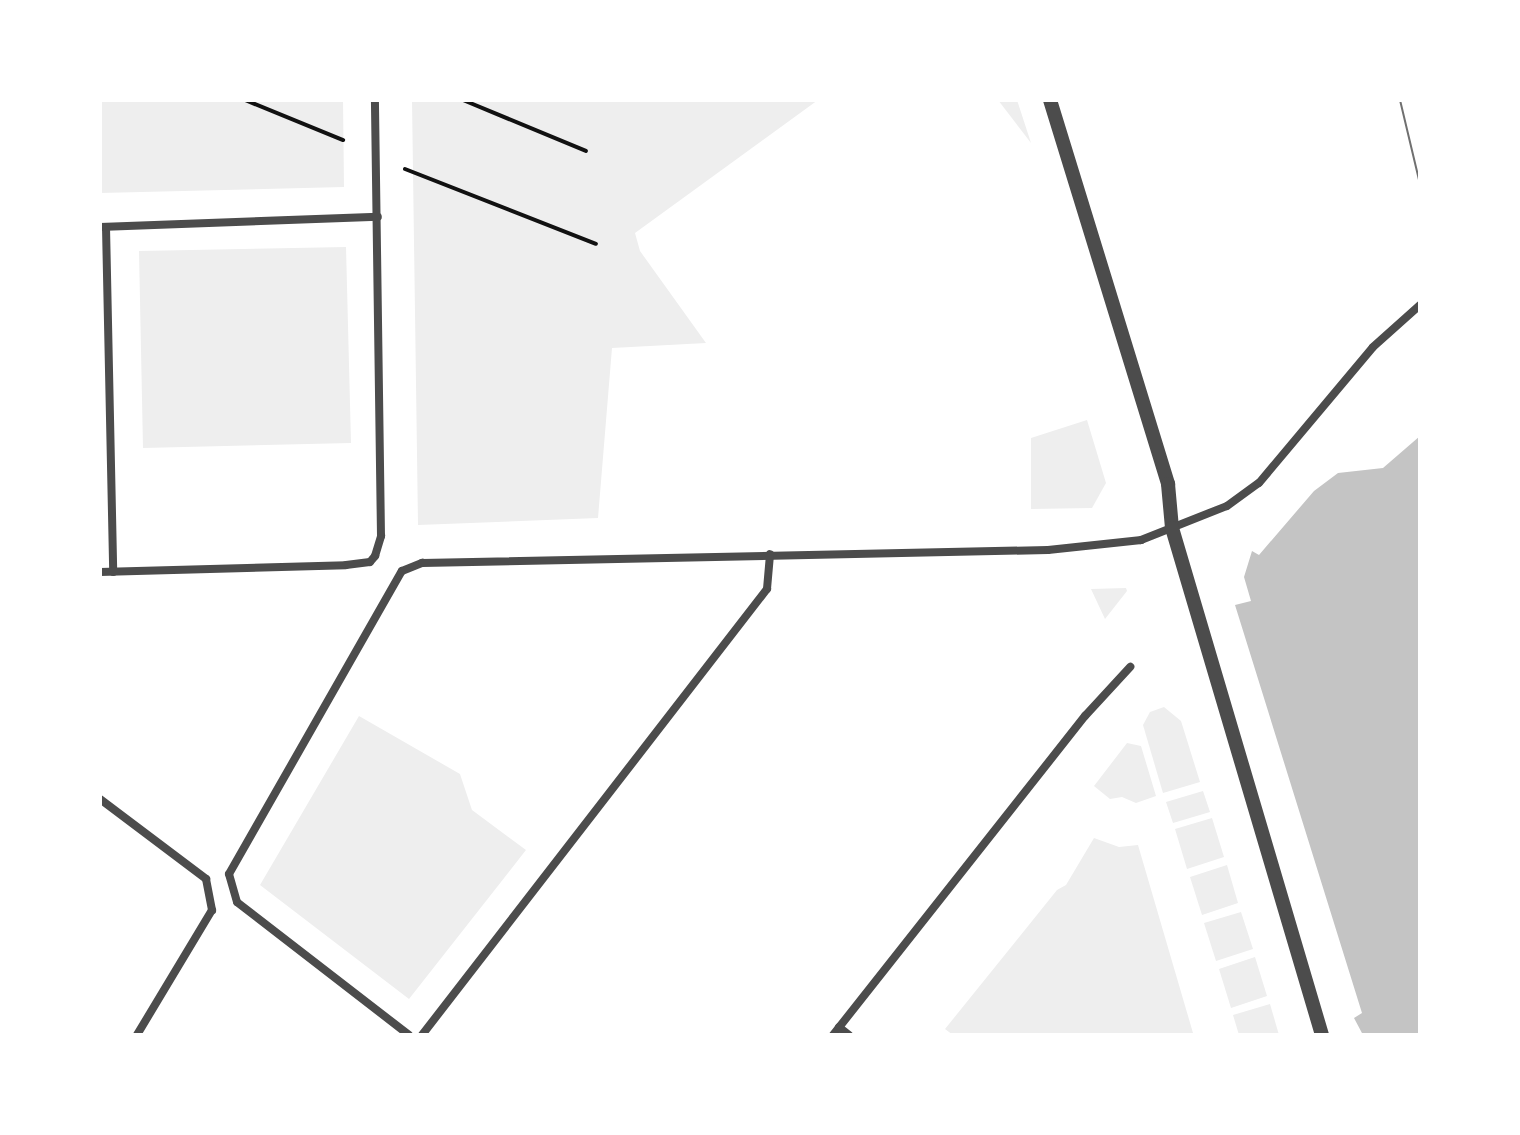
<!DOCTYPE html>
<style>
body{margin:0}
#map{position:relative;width:1520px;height:1135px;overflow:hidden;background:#fff;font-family:"Titillium Web",sans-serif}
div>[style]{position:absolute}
.green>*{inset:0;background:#eee}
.building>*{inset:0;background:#c4c4c4}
.path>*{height:4px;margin:-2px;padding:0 2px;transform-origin:2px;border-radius:2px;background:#111}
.minor>*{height:8px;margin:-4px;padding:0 4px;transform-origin:4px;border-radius:4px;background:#4c4c4c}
.tertiary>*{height:14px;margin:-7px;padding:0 7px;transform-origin:7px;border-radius:7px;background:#4c4c4c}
.tram>*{height:2px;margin:-1px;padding:0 1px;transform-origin:1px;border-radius:1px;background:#707070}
span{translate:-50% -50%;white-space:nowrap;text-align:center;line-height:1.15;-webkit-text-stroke:7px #fff;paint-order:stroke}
.frame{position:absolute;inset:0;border:102px solid #fff;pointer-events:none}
</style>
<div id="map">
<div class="green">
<div style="clip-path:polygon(100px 100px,343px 100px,344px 187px,100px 193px)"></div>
<div style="clip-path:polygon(412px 100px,818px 100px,635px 233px,640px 251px,706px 343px,612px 348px,598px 518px,418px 525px)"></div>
<div style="clip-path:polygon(998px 100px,1017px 100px,1031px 143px)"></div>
<div style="clip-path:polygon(346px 247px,351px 443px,143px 448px,139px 251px)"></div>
<div style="clip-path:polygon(1087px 420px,1106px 483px,1092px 508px,1031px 509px,1031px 438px)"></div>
<div style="clip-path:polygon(1126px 588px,1127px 591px,1105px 619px,1091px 589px)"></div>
<div style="clip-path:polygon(1164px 707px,1181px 721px,1200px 782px,1163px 793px,1143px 725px,1150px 712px)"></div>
<div style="clip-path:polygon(359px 716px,460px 774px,472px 810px,526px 850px,409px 999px,260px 885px)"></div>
<div style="clip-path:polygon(1127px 743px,1141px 746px,1156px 796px,1136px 803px,1122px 797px,1110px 799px,1094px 786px)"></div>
<div style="clip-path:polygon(1203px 791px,1210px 812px,1173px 823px,1166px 802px)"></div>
<div style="clip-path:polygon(1212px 818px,1224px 857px,1187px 869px,1175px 829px)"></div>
<div style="clip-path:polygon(1094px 838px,1119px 847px,1138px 845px,1193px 1033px,953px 1035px,945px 1029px,1057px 890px,1066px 885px)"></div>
<div style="clip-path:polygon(1227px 865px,1238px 903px,1202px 915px,1190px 877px)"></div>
<div style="clip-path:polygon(1241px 912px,1253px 949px,1216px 961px,1204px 923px)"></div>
<div style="clip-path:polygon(1255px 957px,1267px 996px,1231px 1008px,1219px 969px)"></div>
<div style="clip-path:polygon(1270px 1004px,1279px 1035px,1239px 1035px,1233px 1015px)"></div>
</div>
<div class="building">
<div style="clip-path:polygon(1420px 436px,1420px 1035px,1363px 1035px,1354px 1018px,1362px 1013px,1235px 605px,1251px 601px,1244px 577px,1252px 551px,1259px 555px,1314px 491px,1338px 473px,1383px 468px)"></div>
</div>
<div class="path">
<div style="left:245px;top:100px;width:106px;rotate:22.2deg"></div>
<div style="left:463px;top:100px;width:133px;rotate:22.5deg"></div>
<div style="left:405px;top:169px;width:205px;rotate:21.4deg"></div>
</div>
<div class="minor">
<div style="left:100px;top:227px;width:278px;rotate:-2.1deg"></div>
<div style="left:106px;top:227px;width:345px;rotate:88.8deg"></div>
<div style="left:100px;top:572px;width:246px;rotate:-1.6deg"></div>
<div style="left:346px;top:565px;width:24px;rotate:-7deg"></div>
<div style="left:370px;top:562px;width:8px;rotate:-50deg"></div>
<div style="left:375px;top:556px;width:21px;rotate:-73deg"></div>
<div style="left:381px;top:536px;width:436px;rotate:-90.8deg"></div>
<div style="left:100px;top:799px;width:133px;rotate:37deg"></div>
<div style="left:206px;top:879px;width:32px;rotate:79deg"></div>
<div style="left:212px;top:910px;width:146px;rotate:121deg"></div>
<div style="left:839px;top:1027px;width:13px;rotate:39deg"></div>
<div style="left:409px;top:1035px;width:217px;rotate:-142.3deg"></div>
<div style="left:237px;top:902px;width:29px;rotate:-106deg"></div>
<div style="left:229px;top:874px;width:349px;rotate:-60.3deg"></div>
<div style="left:402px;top:571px;width:22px;rotate:-22deg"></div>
<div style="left:422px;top:563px;width:626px;rotate:-1.19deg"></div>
<div style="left:1048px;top:550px;width:94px;rotate:-6.1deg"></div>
<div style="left:1141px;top:540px;width:92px;rotate:-21.6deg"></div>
<div style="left:1227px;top:506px;width:39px;rotate:-36deg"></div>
<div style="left:1259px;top:483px;width:177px;rotate:-50deg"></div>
<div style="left:1373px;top:347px;width:63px;rotate:-41.8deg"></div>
<div style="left:422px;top:1035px;width:564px;rotate:-52.28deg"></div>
<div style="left:767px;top:589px;width:35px;rotate:-85deg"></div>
<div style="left:833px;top:1035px;width:407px;rotate:-51.7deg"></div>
<div style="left:1085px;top:716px;width:67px;rotate:-47.4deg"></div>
</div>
<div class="tertiary">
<div style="left:1050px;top:100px;width:402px;rotate:72.9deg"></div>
<div style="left:1168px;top:484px;width:44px;rotate:84.8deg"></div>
<div style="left:1172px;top:528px;width:529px;rotate:73.52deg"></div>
</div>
<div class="tram">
<div style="left:1400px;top:100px;width:86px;rotate:76.6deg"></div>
</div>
<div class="frame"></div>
</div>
